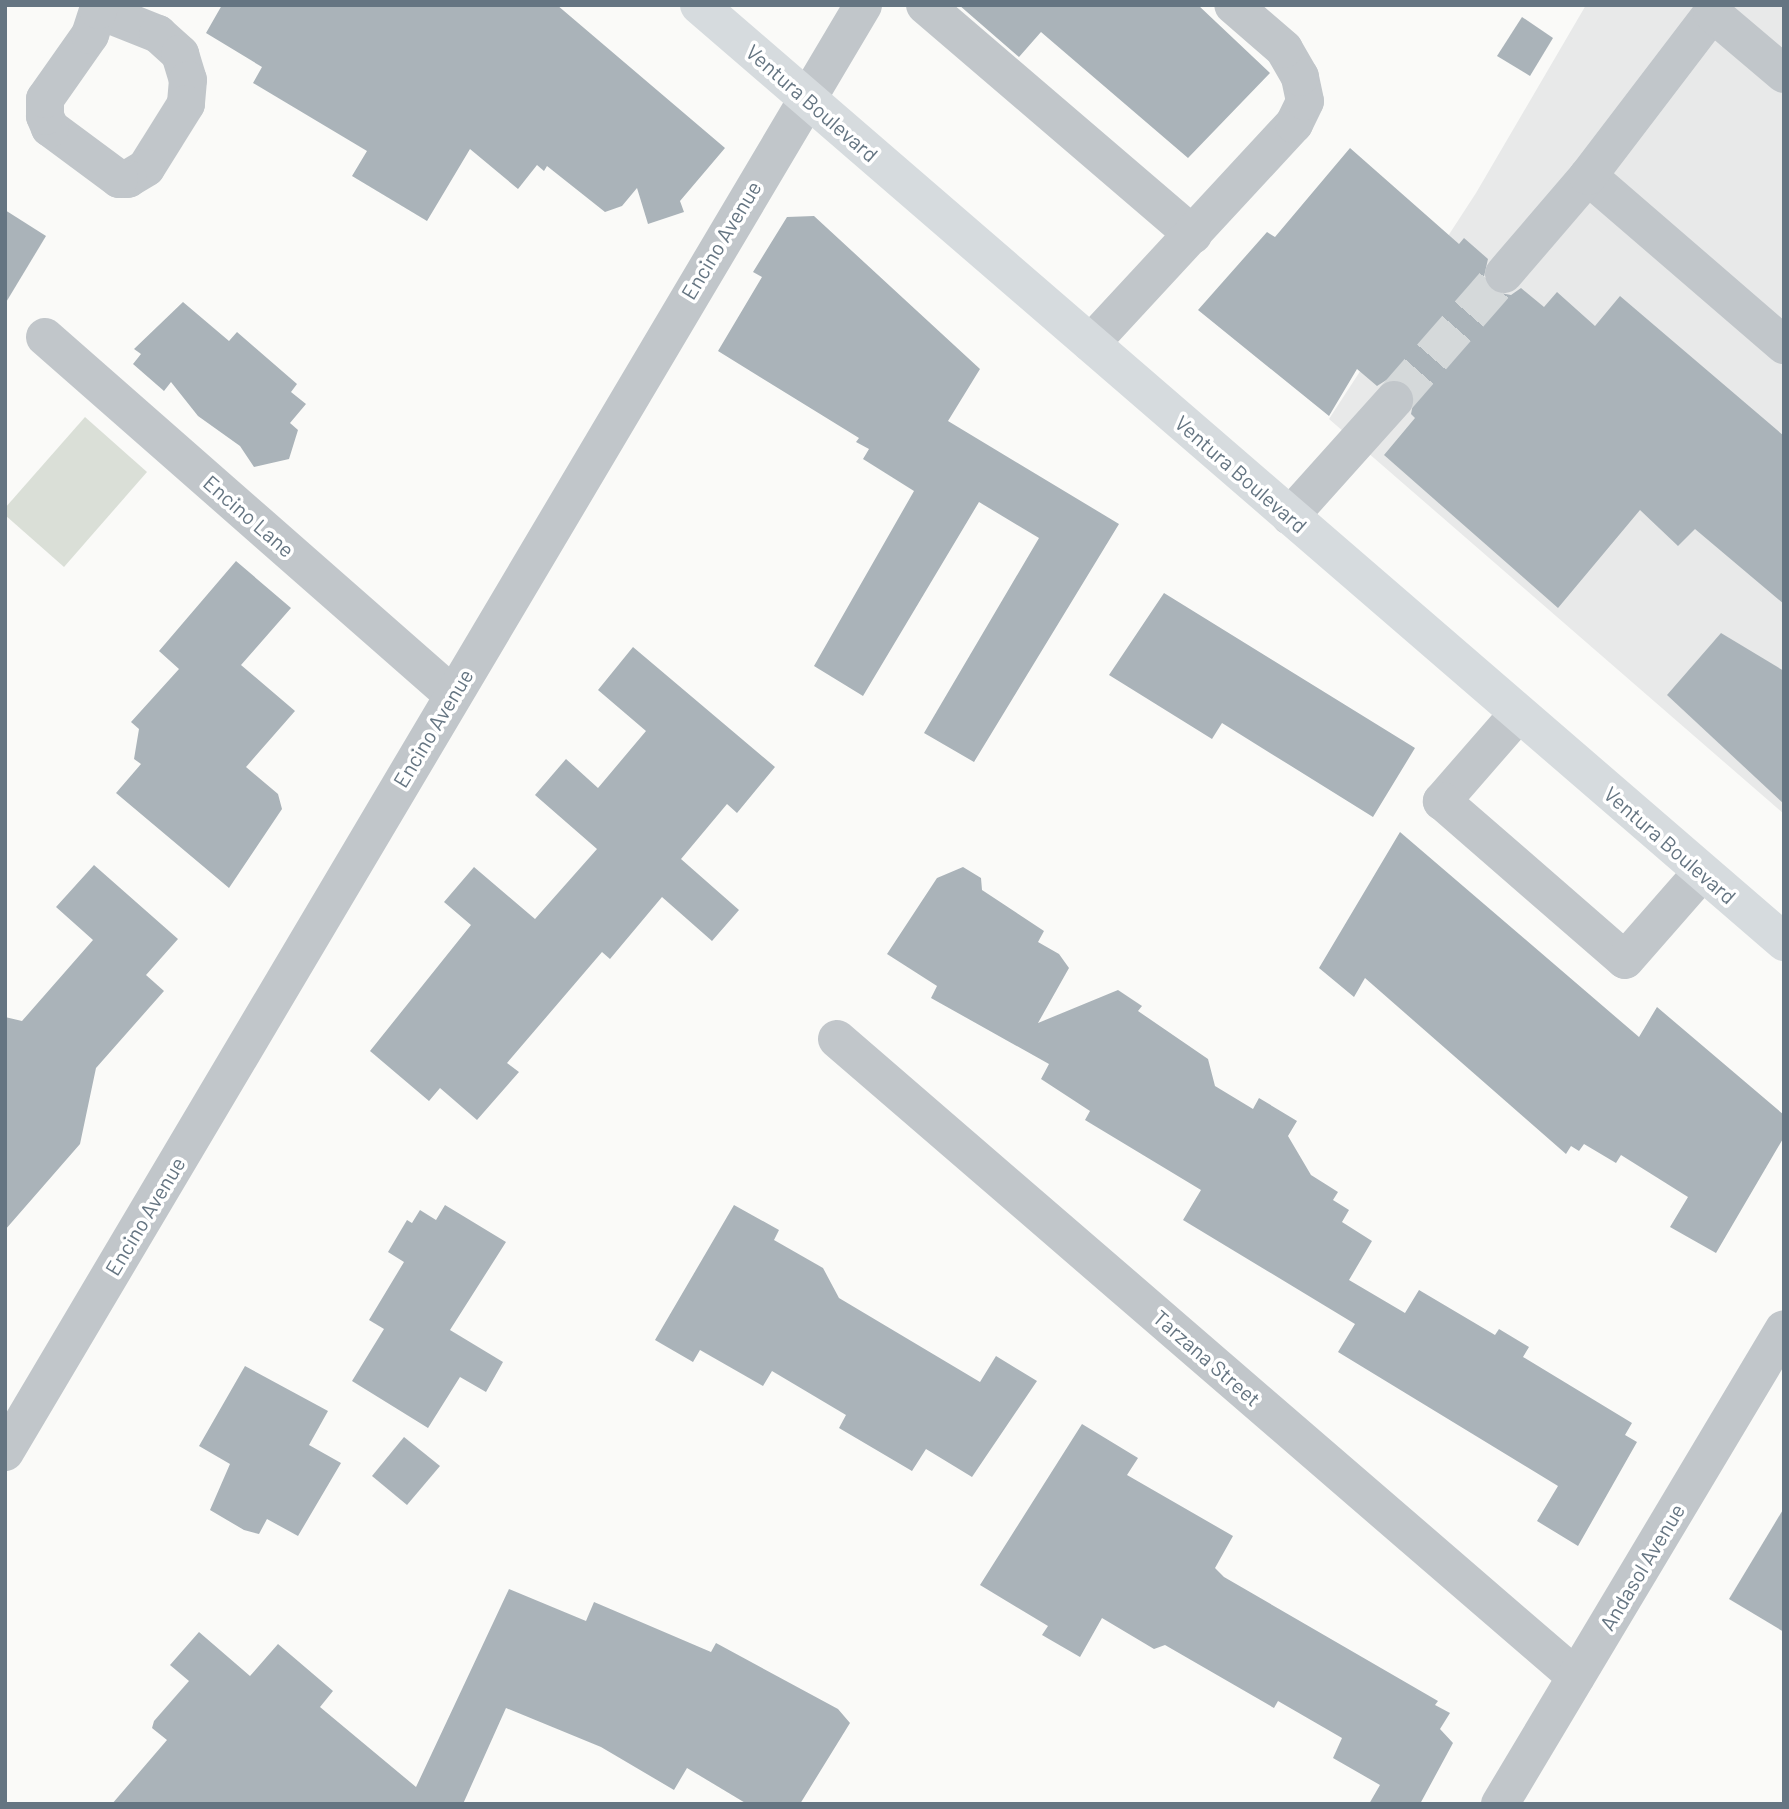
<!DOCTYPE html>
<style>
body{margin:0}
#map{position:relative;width:1789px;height:1809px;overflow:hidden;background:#fafaf8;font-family:Barlow,sans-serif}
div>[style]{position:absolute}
.built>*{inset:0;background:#e8e9e9}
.green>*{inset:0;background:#dadfd7}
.building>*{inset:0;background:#aab3b9}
.minor-tunnel>*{height:38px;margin-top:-19px;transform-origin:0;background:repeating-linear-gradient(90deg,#d5d9da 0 38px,transparent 0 57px)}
.minor>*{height:38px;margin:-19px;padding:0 19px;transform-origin:19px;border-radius:19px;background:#c1c6ca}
.major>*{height:38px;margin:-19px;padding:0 19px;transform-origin:19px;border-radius:19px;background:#d6dbde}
span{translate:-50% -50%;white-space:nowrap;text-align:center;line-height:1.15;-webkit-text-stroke:7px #fff;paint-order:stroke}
.street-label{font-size:21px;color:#657582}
.frame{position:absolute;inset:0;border:7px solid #657582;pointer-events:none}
</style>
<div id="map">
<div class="built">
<div style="clip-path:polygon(1586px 5px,1784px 5px,1784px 814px,1329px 419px,1476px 193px)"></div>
</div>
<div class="green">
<div style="clip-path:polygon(85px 417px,147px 472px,64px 567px,5px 515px,5px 508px)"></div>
</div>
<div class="building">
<div style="clip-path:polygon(222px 5px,557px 5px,725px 148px,680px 201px,684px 212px,648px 224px,637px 188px,622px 206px,605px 212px,547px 166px,544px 171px,537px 165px,518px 189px,470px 149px,427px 221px,352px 176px,367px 151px,253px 83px,262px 67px,206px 33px)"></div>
<div style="clip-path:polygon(959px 5px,1198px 5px,1270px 73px,1188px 158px,1041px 32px,1019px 57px)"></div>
<div style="clip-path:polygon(1522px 17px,1553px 38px,1530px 76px,1497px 56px)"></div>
<div style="clip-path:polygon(1350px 148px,1459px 244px,1464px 238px,1488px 259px,1483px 281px,1490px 291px,1511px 295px,1521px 288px,1544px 307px,1557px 292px,1595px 326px,1620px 296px,1784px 436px,1784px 604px,1695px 529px,1678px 546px,1640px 510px,1558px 608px,1384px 455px,1415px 418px,1411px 414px,1415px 394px,1408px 383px,1388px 379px,1377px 386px,1357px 369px,1329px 416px,1198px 310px,1267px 232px,1275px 237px)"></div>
<div style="clip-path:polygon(5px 210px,46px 236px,5px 304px)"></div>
<div style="clip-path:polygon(814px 216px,980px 369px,948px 421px,1119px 524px,974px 762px,924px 733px,1039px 538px,979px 502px,863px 696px,814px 666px,914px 491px,863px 459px,869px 449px,856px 442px,859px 438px,718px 351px,762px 277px,753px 272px,787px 217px)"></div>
<div style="clip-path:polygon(183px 302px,229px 341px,237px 332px,297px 384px,291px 392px,306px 404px,290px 423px,298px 430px,289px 459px,254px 467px,240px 446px,198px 416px,171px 382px,164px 391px,133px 364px,141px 354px,134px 349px)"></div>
<div style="clip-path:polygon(236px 561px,291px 608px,241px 665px,295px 711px,246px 767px,278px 794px,282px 809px,229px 888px,116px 793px,141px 764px,134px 759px,139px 729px,131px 722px,179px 669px,159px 651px)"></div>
<div style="clip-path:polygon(1164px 593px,1415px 748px,1373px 817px,1222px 723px,1212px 739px,1109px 675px)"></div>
<div style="clip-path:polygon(1721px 633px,1784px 671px,1784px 804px,1667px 695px)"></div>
<div style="clip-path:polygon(633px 647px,775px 767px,737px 813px,727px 804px,681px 859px,739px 910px,712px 941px,662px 897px,610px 959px,602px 952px,507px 1063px,519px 1072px,477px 1120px,440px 1088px,429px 1101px,370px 1051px,471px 925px,444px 902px,474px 867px,535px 919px,597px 849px,535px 795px,566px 759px,598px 788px,646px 731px,598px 690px)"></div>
<div style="clip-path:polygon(1400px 832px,1639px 1037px,1657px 1007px,1784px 1115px,1784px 1137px,1716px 1253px,1670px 1227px,1688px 1197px,1621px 1155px,1616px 1163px,1584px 1144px,1579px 1151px,1571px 1146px,1566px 1154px,1365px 978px,1354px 997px,1319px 968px)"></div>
<div style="clip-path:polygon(94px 865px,178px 939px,146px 975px,164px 991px,96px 1068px,80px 1144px,5px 1230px,5px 1017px,22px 1021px,93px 940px,56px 907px)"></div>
<div style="clip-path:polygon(963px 867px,981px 878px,982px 890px,1044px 931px,1038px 942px,1059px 954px,1069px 968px,1038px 1023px,1118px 990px,1142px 1006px,1138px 1011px,1208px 1059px,1215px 1086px,1253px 1109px,1259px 1098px,1297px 1121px,1288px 1136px,1311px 1175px,1338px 1192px,1333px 1200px,1349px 1210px,1342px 1222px,1372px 1241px,1349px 1280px,1405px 1313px,1419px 1290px,1495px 1335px,1499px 1329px,1529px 1347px,1523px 1357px,1632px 1423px,1625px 1435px,1637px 1442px,1578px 1546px,1537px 1521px,1558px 1486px,1338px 1352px,1355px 1324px,1183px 1220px,1201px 1190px,1085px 1120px,1090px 1111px,1041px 1079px,1049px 1064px,931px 998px,937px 986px,887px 954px,937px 878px)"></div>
<div style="clip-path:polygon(445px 1205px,506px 1242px,450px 1330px,503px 1362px,486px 1392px,460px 1377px,428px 1428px,352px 1381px,384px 1329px,369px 1320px,404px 1262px,388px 1252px,407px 1220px,412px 1223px,420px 1210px,436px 1220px)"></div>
<div style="clip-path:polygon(734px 1205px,779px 1230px,774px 1240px,823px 1268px,839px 1298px,980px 1382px,996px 1356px,1037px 1381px,972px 1477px,926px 1449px,912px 1471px,839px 1428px,846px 1415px,772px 1371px,763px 1386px,700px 1350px,693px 1362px,655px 1340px)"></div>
<div style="clip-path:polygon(245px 1366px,328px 1411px,309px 1445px,341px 1463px,298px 1536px,267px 1519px,259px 1534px,244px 1530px,210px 1510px,230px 1464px,199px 1446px)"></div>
<div style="clip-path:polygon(1082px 1424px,1138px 1458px,1127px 1475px,1233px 1536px,1215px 1568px,1224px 1577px,1438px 1701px,1435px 1705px,1450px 1713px,1440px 1729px,1453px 1743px,1420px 1804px,1369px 1804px,1380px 1785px,1333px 1758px,1342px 1738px,1278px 1701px,1274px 1708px,1165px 1645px,1154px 1649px,1102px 1618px,1080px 1657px,1042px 1635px,1048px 1626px,980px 1585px)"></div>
<div style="clip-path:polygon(404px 1437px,440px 1466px,407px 1505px,372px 1476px)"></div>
<div style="clip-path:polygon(1784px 1508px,1784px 1632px,1729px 1599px)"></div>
<div style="clip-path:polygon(509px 1589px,586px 1621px,594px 1602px,711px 1652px,716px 1643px,838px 1709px,850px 1723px,800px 1804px,747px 1804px,687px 1768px,674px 1790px,601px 1747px,506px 1708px,463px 1804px,112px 1804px,167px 1740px,152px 1728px,154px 1721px,189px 1681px,170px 1665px,199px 1632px,250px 1676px,278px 1644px,333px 1691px,320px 1707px,416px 1787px)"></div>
</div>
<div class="minor-tunnel">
<div style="left:1394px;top:400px;width:167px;rotate:-48.9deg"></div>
</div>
<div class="minor">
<div style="left:925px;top:5px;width:353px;rotate:40.6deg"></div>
<div style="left:98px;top:10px;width:65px;rotate:21.8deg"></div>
<div style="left:158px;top:34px;width:30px;rotate:42deg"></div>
<div style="left:180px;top:54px;width:27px;rotate:73deg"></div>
<div style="left:188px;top:80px;width:24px;rotate:95deg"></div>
<div style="left:186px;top:104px;width:75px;rotate:122deg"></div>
<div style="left:146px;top:168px;width:21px;rotate:149deg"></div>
<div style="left:128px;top:179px;width:9px;rotate:180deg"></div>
<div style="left:119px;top:179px;width:86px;rotate:-143.5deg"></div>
<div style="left:50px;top:128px;width:13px;rotate:-113deg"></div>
<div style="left:45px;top:116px;width:17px;rotate:-90deg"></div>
<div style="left:45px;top:99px;width:78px;rotate:-54.9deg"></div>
<div style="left:90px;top:35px;width:26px;rotate:-72deg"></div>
<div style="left:98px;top:10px;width:5px;rotate:-68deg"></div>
<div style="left:1588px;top:176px;width:259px;rotate:40.8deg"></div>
<div style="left:1504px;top:274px;width:129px;rotate:-49.4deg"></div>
<div style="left:1588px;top:176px;width:205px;rotate:-52.7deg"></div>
<div style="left:1712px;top:13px;width:94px;rotate:40.3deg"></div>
<div style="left:45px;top:337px;width:543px;rotate:41.27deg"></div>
<div style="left:1091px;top:343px;width:299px;rotate:-47.2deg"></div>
<div style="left:1294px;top:124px;width:25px;rotate:-64deg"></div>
<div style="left:1305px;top:101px;width:25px;rotate:-102deg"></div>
<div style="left:1300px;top:77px;width:32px;rotate:-120deg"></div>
<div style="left:1284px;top:49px;width:67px;rotate:-139.2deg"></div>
<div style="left:1290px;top:516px;width:156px;rotate:-48.1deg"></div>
<div style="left:1518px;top:714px;width:116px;rotate:131.1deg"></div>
<div style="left:1442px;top:801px;width:242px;rotate:41deg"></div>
<div style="left:1625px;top:960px;width:117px;rotate:-48.8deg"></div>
<div style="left:837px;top:1039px;width:976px;rotate:40.8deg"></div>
<div style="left:5px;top:1452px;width:1682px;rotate:-59.33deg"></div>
<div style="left:1500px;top:1804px;width:553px;rotate:-59.13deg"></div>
</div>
<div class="major">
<div style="left:699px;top:5px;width:1434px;rotate:40.81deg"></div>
</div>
<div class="street-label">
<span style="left:812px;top:103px;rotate:41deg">Ventura Boulevard</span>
<span style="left:721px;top:240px;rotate:-59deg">Encino Avenue</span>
<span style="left:1241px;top:474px;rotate:41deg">Ventura Boulevard</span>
<span style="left:249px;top:516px;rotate:41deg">Encino Lane</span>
<span style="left:433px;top:728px;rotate:-59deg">Encino Avenue</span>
<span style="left:1670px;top:845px;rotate:41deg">Ventura Boulevard</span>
<span style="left:145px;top:1216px;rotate:-59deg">Encino Avenue</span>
<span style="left:1207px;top:1358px;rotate:41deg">Tarzana Street</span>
<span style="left:1642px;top:1567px;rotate:-59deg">Andasol Avenue</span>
</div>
<div class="frame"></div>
</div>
